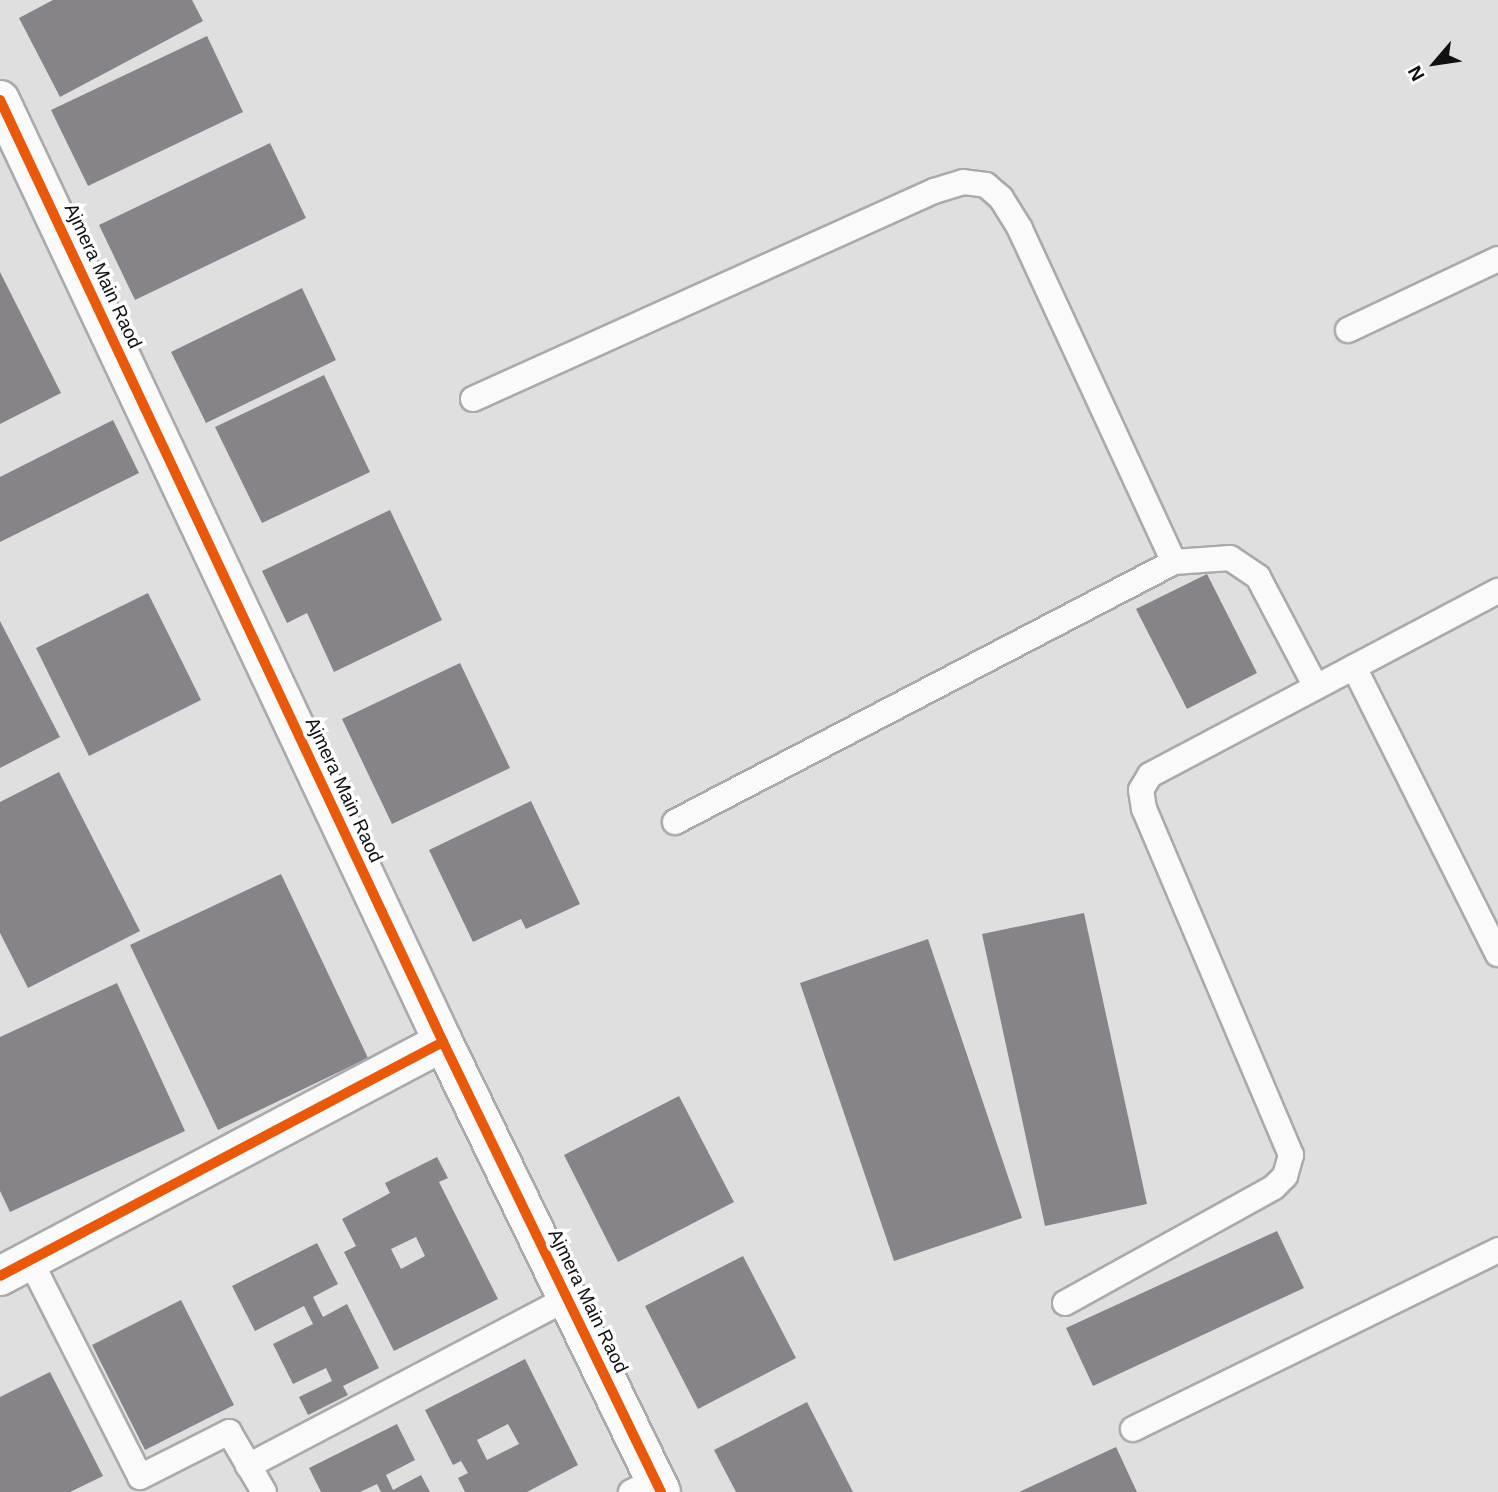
<!DOCTYPE html>
<style>
body{margin:0}
#map{position:relative;width:1498px;height:1492px;overflow:hidden;background:#e0dfe0;font-family:Helvetica,sans-serif}
div>[style]{position:absolute}
.building>*{inset:0;background:#878489}
.roads{filter:drop-shadow(2px 0 #abaaab) drop-shadow(-2px 0 #abaaab) drop-shadow(0 2px #abaaab) drop-shadow(0 -2px #abaaab)}
.service>*{height:24px;margin:-12px;padding:0 12px;transform-origin:12px;border-radius:12px;background:#fafafa}
.minor>*{height:38px;margin:-19px;padding:0 19px;transform-origin:19px;border-radius:19px;background:#fafafa}
.tertiary>*{height:38px;margin:-19px;padding:0 19px;transform-origin:19px;border-radius:19px;background:#fafafa}
.cycleway>*{height:10px;margin:-5px;padding:0 5px;transform-origin:5px;border-radius:5px;background:#e8590c}
span{translate:-50% -50%;white-space:nowrap;text-align:center;line-height:1.15;-webkit-text-stroke:7px #fff;paint-order:stroke}
.street-label{font-size:19px;color:#101010}
.north{position:absolute;left:1400px;top:28px;width:70px;height:70px;-webkit-text-stroke:5px #fff;paint-order:stroke;rotate:241deg;font-size:19px;font-weight:700;line-height:28px;text-align:center;color:#101010}
.north::after{content:'';display:block;margin:auto;width:24px;height:32px;background:#101010;clip-path:polygon(50% 0,100% 100%,50% 72%,0 100%)}
</style>
<div id="map">
<div class="building">
<div style="clip-path:polygon(53px 0,192px 0,203px 21px,60px 97px,19px 18px)"></div>
<div style="clip-path:polygon(207px 36px,243px 112px,88px 186px,51px 110px)"></div>
<div style="clip-path:polygon(270px 143px,306px 218px,135px 300px,99px 225px)"></div>
<div style="clip-path:polygon(0 272px,61px 393px,0 424px)"></div>
<div style="clip-path:polygon(302px 288px,336px 360px,206px 423px,171px 352px)"></div>
<div style="clip-path:polygon(324px 375px,370px 472px,262px 523px,215px 427px)"></div>
<div style="clip-path:polygon(113px 420px,139px 473px,0 542px,0 477px)"></div>
<div style="clip-path:polygon(390px 510px,442px 620px,334px 672px,307px 613px,287px 623px,262px 571px)"></div>
<div style="clip-path:polygon(1207px 574px,1257px 673px,1187px 709px,1136px 609px)"></div>
<div style="clip-path:polygon(148px 593px,201px 700px,89px 756px,36px 648px)"></div>
<div style="clip-path:polygon(0 621px,60px 737px,0 768px)"></div>
<div style="clip-path:polygon(460px 663px,510px 768px,392px 824px,342px 719px)"></div>
<div style="clip-path:polygon(59px 772px,140px 931px,28px 988px,0 933px,0 802px)"></div>
<div style="clip-path:polygon(531px 801px,580px 904px,526px 929px,521px 919px,473px 942px,429px 850px)"></div>
<div style="clip-path:polygon(281px 874px,368px 1058px,218px 1130px,130px 945px)"></div>
<div style="clip-path:polygon(1084px 913px,1147px 1204px,1045px 1226px,982px 934px)"></div>
<div style="clip-path:polygon(928px 939px,1022px 1218px,894px 1261px,800px 983px)"></div>
<div style="clip-path:polygon(117px 983px,185px 1131px,10px 1212px,0 1191px,0 1037px)"></div>
<div style="clip-path:polygon(679px 1096px,734px 1202px,618px 1262px,564px 1155px)"></div>
<div style="clip-path:polygon(evenodd,437px 1157px,448px 1178px,439px 1182px,498px 1299px,394px 1351px,344px 1252px,356px 1246px,342px 1219px,390px 1193px,385px 1183px,437px 1157px,416px 1237px,425px 1256px,401px 1269px,391px 1249px,416px 1237px)"></div>
<div style="clip-path:polygon(1277px 1231px,1304px 1288px,1093px 1386px,1066px 1328px)"></div>
<div style="clip-path:polygon(317px 1243px,338px 1284px,313px 1297px,323px 1317px,347px 1304px,379px 1368px,343px 1386px,348px 1395px,308px 1415px,299px 1397px,332px 1381px,326px 1368px,293px 1384px,273px 1344px,313px 1324px,304px 1306px,255px 1331px,232px 1286px)"></div>
<div style="clip-path:polygon(743px 1256px,796px 1358px,698px 1409px,645px 1306px)"></div>
<div style="clip-path:polygon(181px 1300px,234px 1405px,145px 1450px,92px 1345px)"></div>
<div style="clip-path:polygon(evenodd,525px 1359px,578px 1465px,527px 1492px,465px 1492px,458px 1478px,468px 1473px,461px 1461px,453px 1465px,425px 1410px,525px 1359px,508px 1424px,519px 1444px,487px 1460px,477px 1440px,508px 1424px)"></div>
<div style="clip-path:polygon(50px 1372px,103px 1476px,70px 1492px,0 1492px,0 1397px)"></div>
<div style="clip-path:polygon(807px 1402px,853px 1492px,736px 1492px,714px 1450px)"></div>
<div style="clip-path:polygon(397px 1424px,415px 1460px,386px 1475px,393px 1490px,421px 1475px,430px 1492px,381px 1492px,377px 1484px,360px 1492px,321px 1492px,309px 1468px)"></div>
<div style="clip-path:polygon(1116px 1447px,1137px 1492px,1019px 1492px)"></div>
</div>
<div class="roads">
<div class="service">
<div style="left:1348px;top:330px;width:166px;rotate:-25.3deg"></div>
<div style="left:473px;top:399px;width:506px;rotate:-24.28deg"></div>
<div style="left:934px;top:191px;width:30px;rotate:-17deg"></div>
<div style="left:963px;top:182px;width:23px;rotate:7deg"></div>
<div style="left:986px;top:185px;width:20px;rotate:41deg"></div>
<div style="left:1001px;top:198px;width:36px;rotate:58deg"></div>
<div style="left:1020px;top:229px;width:367px;rotate:65.2deg"></div>
<div style="left:1354px;top:667px;width:321px;rotate:63.4deg"></div>
<div style="left:675px;top:822px;width:563px;rotate:-27.52deg"></div>
<div style="left:1174px;top:562px;width:56px;rotate:-4.1deg"></div>
<div style="left:1230px;top:558px;width:34px;rotate:34deg"></div>
<div style="left:1258px;top:577px;width:124px;rotate:62.2deg"></div>
<div style="left:30px;top:1260px;width:243px;rotate:63.1deg"></div>
<div style="left:140px;top:1477px;width:100px;rotate:-26.8deg"></div>
<div style="left:229px;top:1432px;width:69px;rotate:59.7deg"></div>
<div style="left:1065px;top:1303px;width:239px;rotate:-29deg"></div>
<div style="left:1274px;top:1187px;width:16px;rotate:-45deg"></div>
<div style="left:1285px;top:1176px;width:22px;rotate:-74deg"></div>
<div style="left:1291px;top:1155px;width:376px;rotate:-113deg"></div>
<div style="left:1144px;top:809px;width:19px;rotate:-99deg"></div>
<div style="left:1141px;top:790px;width:17px;rotate:-59deg"></div>
<div style="left:1150px;top:775px;width:394px;rotate:-27.9deg"></div>
<div style="left:1133px;top:1429px;width:407px;rotate:-26.1deg"></div>
<div style="left:248px;top:1466px;width:361px;rotate:-27.7deg"></div>
<div style="left:631px;top:1492px;width:28px;rotate:-26deg"></div>
</div>
<div class="minor">
<div style="left:0;top:1276px;width:501px;rotate:-27.84deg"></div>
</div>
<div class="tertiary">
<div style="left:0;top:100px;width:1041px;rotate:64.81deg"></div>
<div style="left:443px;top:1042px;width:500px;rotate:64.15deg"></div>
</div>
</div>
<div class="cycleway">
<div style="left:0;top:100px;width:1041px;rotate:64.81deg"></div>
<div style="left:443px;top:1042px;width:500px;rotate:64.15deg"></div>
<div style="left:0;top:1276px;width:501px;rotate:-27.84deg"></div>
</div>
<div class="street-label">
<span style="left:103px;top:276px;rotate:65deg">Ajmera Main Raod</span>
<span style="left:344px;top:790px;rotate:65deg">Ajmera Main Raod</span>
<span style="left:588px;top:1301px;rotate:64deg">Ajmera Main Raod</span>
</div>
<div class="north">N</div>
</div>
